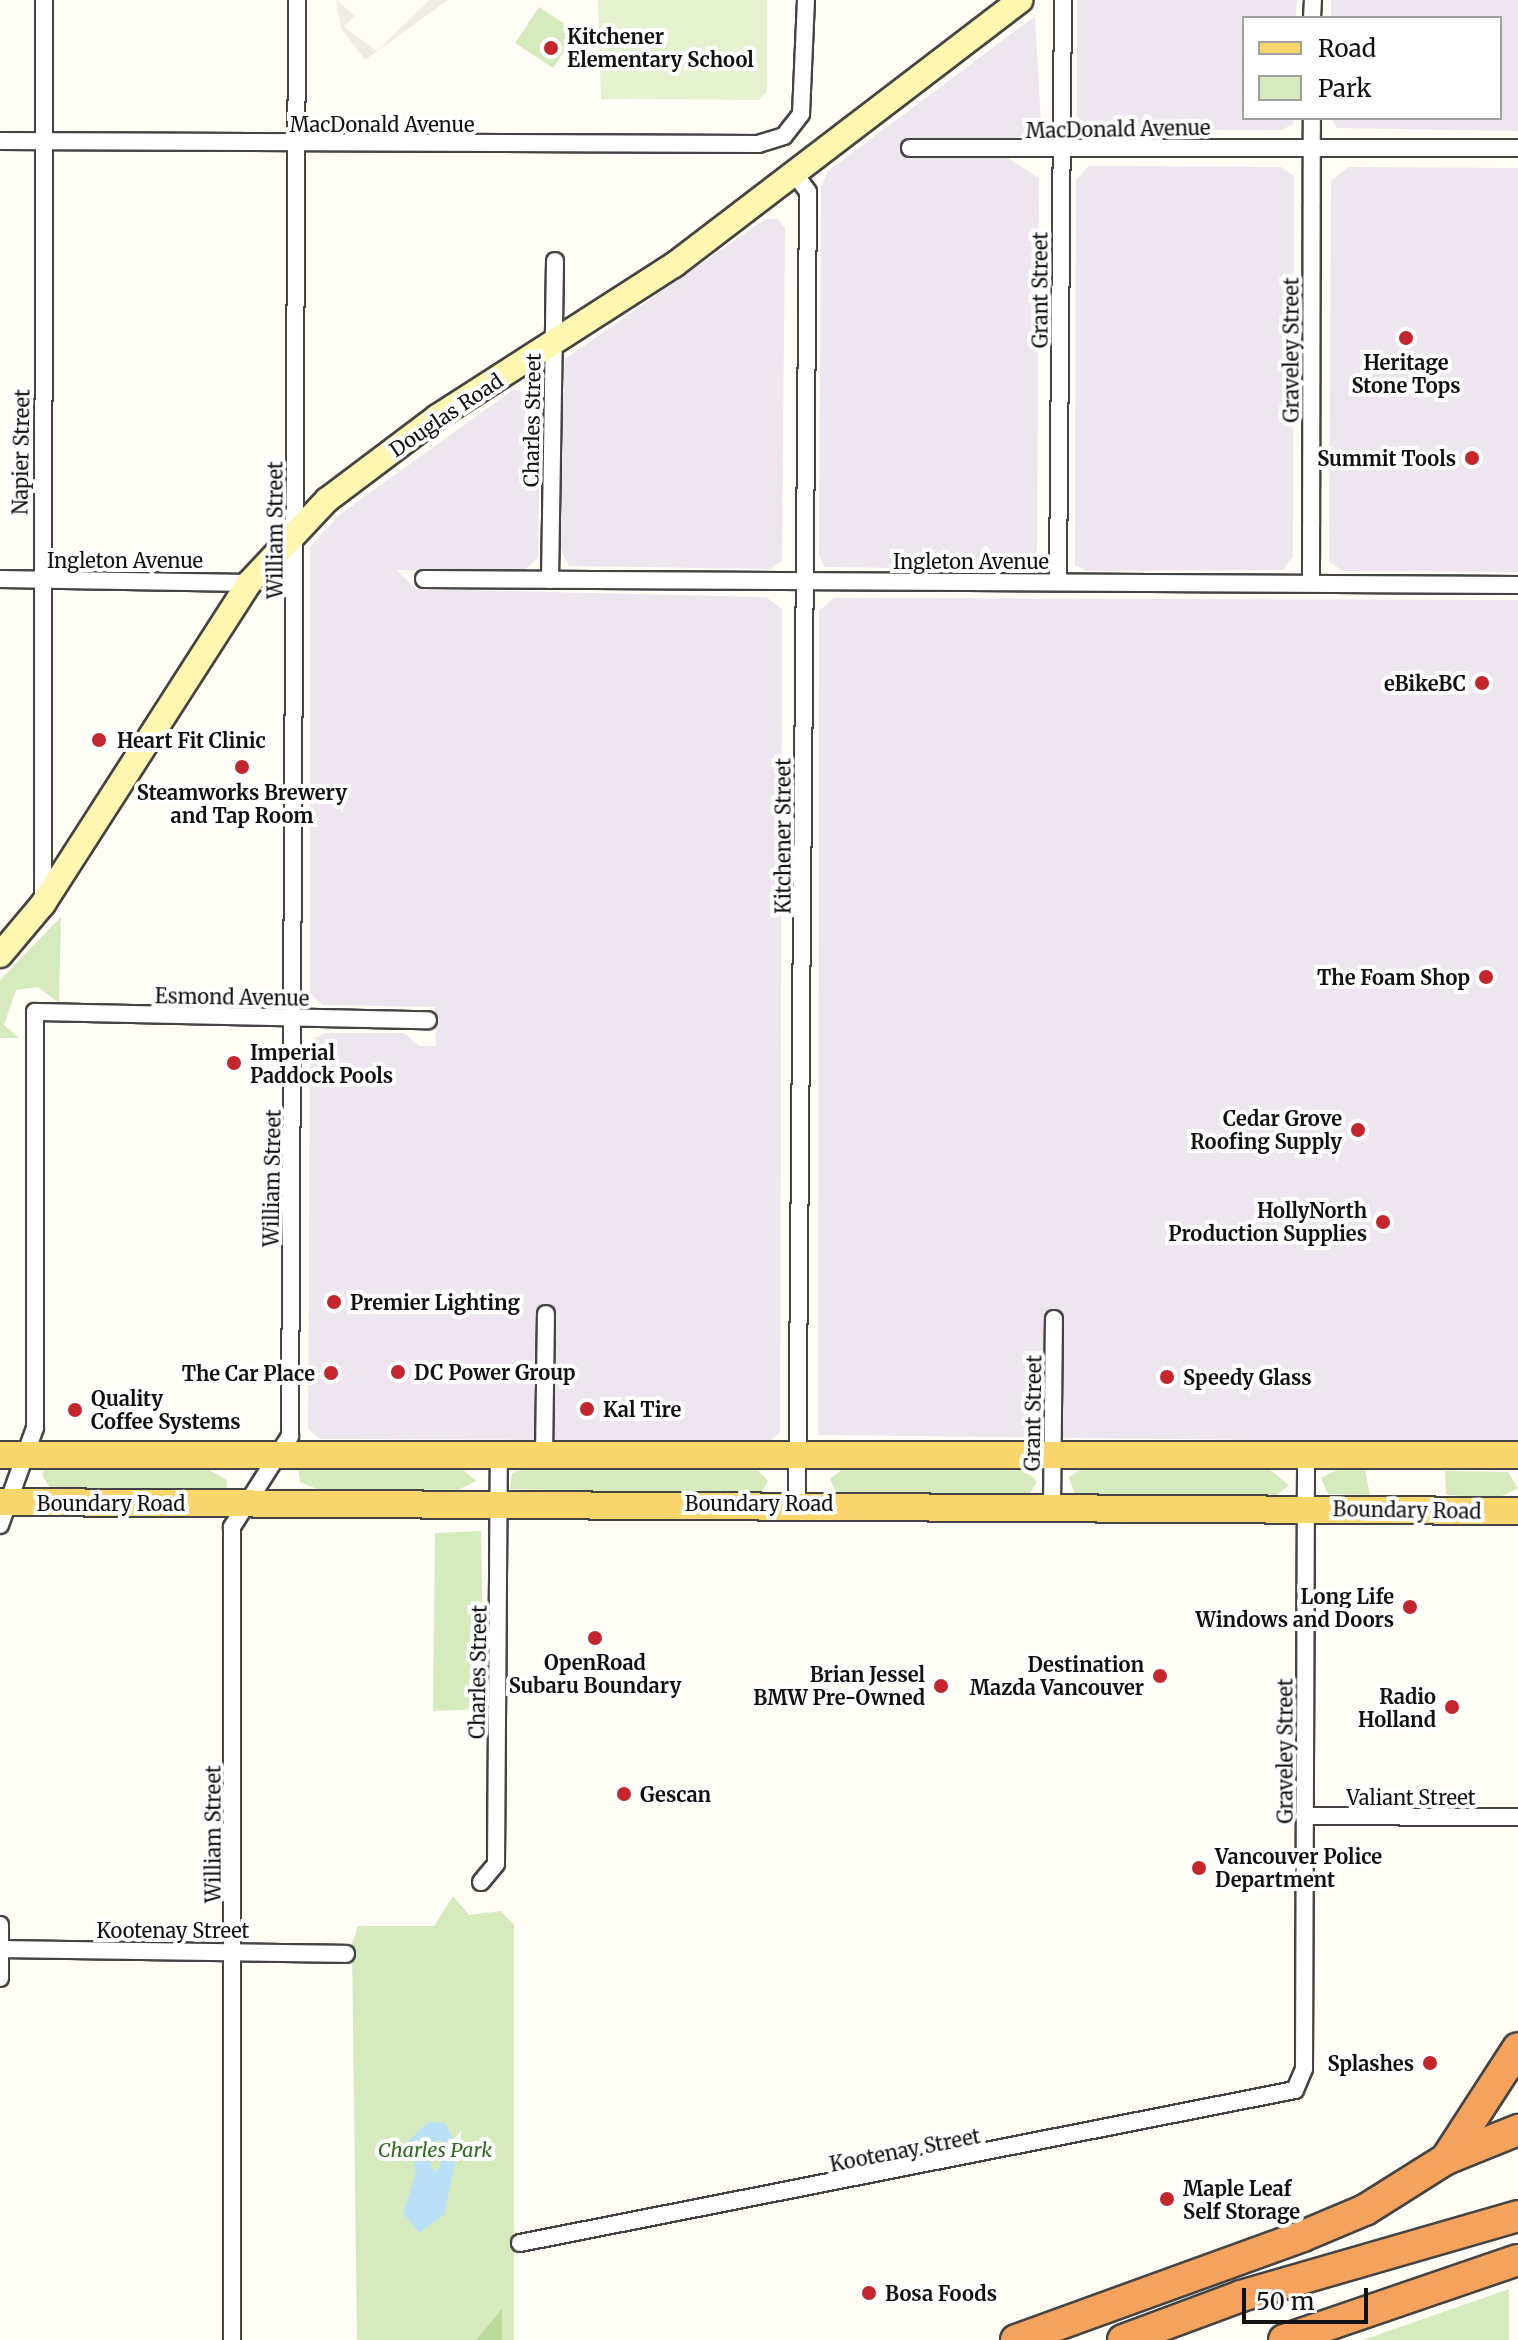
<!DOCTYPE html>
<style>
body{margin:0}
#map{position:relative;width:1518px;height:2340px;overflow:hidden;background:#fffdf5;font-family:Merriweather,serif}
div>[style]{position:absolute}
.industrial>*{inset:0;background:#eee6ef}
.green>*{inset:0;background:#d5ebbd}
.forest>*{inset:0;background:#b9dc9c}
.pitch>*{inset:0;background:#e6f2cf}
.plaza>*{inset:0;background:#f1ede2}
.water>*{inset:0;background:#b9e0f7}
.roads{filter:drop-shadow(2px 0 #444) drop-shadow(-2px 0 #444) drop-shadow(0 2px #444) drop-shadow(0 -2px #444)}
.street>*{height:16px;margin:-8px;padding:0 8px;transform-origin:8px;border-radius:8px;background:#fff}
.secondary>*{height:24px;margin:-12px;padding:0 12px;transform-origin:12px;border-radius:12px;background:#fff6b0}
.primary>*{height:26px;margin:-13px;padding:0 13px;transform-origin:13px;border-radius:13px;background:#f9d66b}
.highway>*{height:30px;margin:-15px;padding:0 15px;transform-origin:15px;border-radius:15px;background:#f5a25d}
.dots>*{width:22px;height:22px;translate:-50% -50%;box-sizing:border-box;border:4px solid #fff;border-radius:50%}
span{translate:-50% -50%;white-space:nowrap;text-align:center;line-height:1.15;-webkit-text-stroke:8px #fff;paint-order:stroke}
.poi-label{font-size:20px;color:#111;font-weight:700}
.left{translate:0 -50%;text-align:left}
.right{translate:-100% -50%;text-align:right}
.street-label{font-size:20px;color:#111}
.park-label{font-size:20px;color:#2f6b1f;font-style:italic}
.legend{position:absolute;left:1242px;top:16px;width:260px;height:104px;box-sizing:border-box;background:#fff;border:2px solid #a0a0a0;margin:0;padding:10px 14px;list-style:none;font-size:24px;color:#111}
.legend li{display:flex;align-items:center;gap:16px;height:40px}
.legend b{width:40px;border:2px solid #a0a0a0}
.scale{position:absolute;left:1242px;top:2288px;width:126px;height:36px;box-sizing:border-box;border:4px solid #111;border-top:0;padding-left:10px;font-size:24px;line-height:28px;white-space:nowrap;color:#111;-webkit-text-stroke:6px #fff;paint-order:stroke}
</style>
<div id="map">
<div class="industrial">
<div style="clip-path:polygon(1077px 0,1297px 0,1296px 18px,1244px 18px,1244px 118px,1295px 118px,1293px 124px,1282px 130px,1085px 129px,1077px 116px)"></div>
<div style="clip-path:polygon(1331px 0,1518px 0,1518px 131px,1337px 128px,1331px 118px,1500px 118px,1500px 18px,1331px 18px)"></div>
<div style="clip-path:polygon(1035px 16px,1041px 123px,1034px 134px,996px 142px,901px 142px,901px 156px,1008px 158px,1039px 178px,1037px 559px,1024px 570px,825px 567px,819px 555px,821px 187px,828px 171px)"></div>
<div style="clip-path:polygon(1089px 166px,1281px 167px,1294px 176px,1293px 556px,1283px 570px,1087px 571px,1075px 565px,1076px 180px)"></div>
<div style="clip-path:polygon(1348px 167px,1518px 168px,1518px 572px,1343px 571px,1329px 562px,1331px 181px)"></div>
<div style="clip-path:polygon(765px 219px,778px 219px,785px 228px,782px 561px,770px 569px,569px 566px,556px 540px,565px 359px)"></div>
<div style="clip-path:polygon(514px 389px,531px 394px,540px 421px,538px 558px,521px 573px,397px 570px,415px 589px,766px 597px,782px 609px,780px 1432px,770px 1441px,320px 1439px,308px 1429px,310px 1041px,325px 1033px,404px 1033px,419px 1046px,436px 1046px,435px 1007px,323px 1005px,310px 994px,310px 547px,339px 515px)"></div>
<div style="clip-path:polygon(834px 598px,1518px 600px,1518px 1443px,818px 1435px,819px 611px)"></div>
</div>
<div class="green">
<div style="clip-path:polygon(539px 7px,577px 32px,553px 68px,515px 43px)"></div>
<div style="clip-path:polygon(61px 917px,59px 1003px,38px 987px,16px 990px,4px 1025px,19px 1038px,0 1038px,0 980px)"></div>
<div style="clip-path:polygon(202px 1466px,227px 1480px,227px 1493px,51px 1489px,42px 1475px,45px 1468px)"></div>
<div style="clip-path:polygon(298px 1467px,460px 1467px,476px 1481px,452px 1493px,329px 1494px,300px 1482px)"></div>
<div style="clip-path:polygon(531px 1467px,756px 1468px,768px 1481px,760px 1495px,510px 1489px,512px 1473px)"></div>
<div style="clip-path:polygon(844px 1468px,1025px 1469px,1037px 1482px,1028px 1496px,837px 1494px,830px 1479px)"></div>
<div style="clip-path:polygon(1082px 1469px,1270px 1470px,1289px 1485px,1273px 1498px,1075px 1495px,1069px 1477px)"></div>
<div style="clip-path:polygon(1337px 1470px,1365px 1470px,1370px 1495px,1328px 1494px,1321px 1478px)"></div>
<div style="clip-path:polygon(1445px 1471px,1508px 1472px,1518px 1488px,1498px 1498px,1446px 1495px)"></div>
<div style="clip-path:polygon(481px 1531px,484px 1709px,433px 1711px,435px 1533px)"></div>
<div style="clip-path:polygon(453px 1896px,469px 1915px,501px 1911px,514px 1925px,514px 2340px,357px 2340px,352px 1944px,358px 1926px,434px 1926px)"></div>
<div style="clip-path:polygon(1509px 2289px,1509px 2340px,1363px 2340px)"></div>
</div>
<div class="forest">
<div style="clip-path:polygon(502px 2309px,502px 2340px,476px 2340px)"></div>
</div>
<div class="pitch">
<div style="clip-path:polygon(598px 0,767px 0,767px 92px,759px 100px,601px 99px)"></div>
</div>
<div class="plaza">
<div style="clip-path:polygon(336px 0,355px 16px,344px 27px,377px 51px,429px 0,448px 0,365px 60px,341px 28px)"></div>
</div>
<div class="water">
<div style="clip-path:polygon(evenodd,429px 2122px,445px 2123px,458px 2150px,444px 2215px,419px 2233px,403px 2213px,416px 2173px,408px 2141px,429px 2122px,441px 2139px,440px 2167px,434px 2173px,424px 2146px,441px 2139px)"></div>
</div>
<div class="roads">
<div class="street">
<div style="left:1312px;top:18px;width:18px;rotate:-87deg"></div>
<div style="left:0;top:141px;width:758px;rotate:0.23deg"></div>
<div style="left:758px;top:144px;width:27px;rotate:-17deg"></div>
<div style="left:784px;top:136px;width:28px;rotate:-52deg"></div>
<div style="left:801px;top:114px;width:114px;rotate:-87.5deg"></div>
<div style="left:910px;top:148px;width:608px"></div>
<div style="left:795px;top:174px;width:22px;rotate:54deg"></div>
<div style="left:808px;top:192px;width:1311px;rotate:90.48deg"></div>
<div style="left:0;top:579px;width:249px;rotate:0.9deg"></div>
<div style="left:424px;top:579px;width:1094px;rotate:0.31deg"></div>
<div style="left:550px;top:580px;width:319px;rotate:-89.1deg"></div>
<div style="left:1058px;top:580px;width:580px;rotate:-89.51deg"></div>
<div style="left:1311px;top:582px;width:464px;rotate:-89.9deg"></div>
<div style="left:43px;top:902px;width:902px;rotate:-89.94deg"></div>
<div style="left:544px;top:1456px;width:142px;rotate:-89.2deg"></div>
<div style="left:1052px;top:1506px;width:187px;rotate:-89.4deg"></div>
<div style="left:0;top:1525px;width:103px;rotate:-70.2deg"></div>
<div style="left:35px;top:1428px;width:416px;rotate:-90deg"></div>
<div style="left:35px;top:1012px;width:393px;rotate:1.2deg"></div>
<div style="left:1304px;top:1816px;width:214px;rotate:0.3deg"></div>
<div style="left:481px;top:1882px;width:23px;rotate:-50deg"></div>
<div style="left:496px;top:1864px;width:408px;rotate:-89.6deg"></div>
<div style="left:0;top:1925px;width:53px;rotate:90deg"></div>
<div style="left:0;top:1949px;width:346px;rotate:0.8deg"></div>
<div style="left:520px;top:2243px;width:790px;rotate:-11.17deg"></div>
<div style="left:1295px;top:2090px;width:23px;rotate:-67deg"></div>
<div style="left:1304px;top:2069px;width:612px;rotate:-89.81deg"></div>
<div style="left:232px;top:2340px;width:813px;rotate:-90deg"></div>
<div style="left:232px;top:1527px;width:108px;rotate:-57.5deg"></div>
<div style="left:290px;top:1436px;width:1436px;rotate:-89.72deg"></div>
</div>
<div class="secondary">
<div style="left:0;top:955px;width:67px;rotate:-49.9deg"></div>
<div style="left:43px;top:904px;width:381px;rotate:-57.3deg"></div>
<div style="left:249px;top:583px;width:114px;rotate:-46.8deg"></div>
<div style="left:327px;top:500px;width:138px;rotate:-37deg"></div>
<div style="left:437px;top:417px;width:282px;rotate:-32.7deg"></div>
<div style="left:674px;top:265px;width:436px;rotate:-37.4deg"></div>
</div>
<div class="primary">
<div style="left:0;top:1455px;width:1518px"></div>
<div style="left:0;top:1502px;width:1518px;rotate:0.34deg"></div>
</div>
<div class="highway">
<div style="left:1446px;top:2159px;width:132px;rotate:-57deg"></div>
<div style="left:1016px;top:2340px;width:305px;rotate:-19.9deg"></div>
<div style="left:1303px;top:2236px;width:67px;rotate:-22.8deg"></div>
<div style="left:1365px;top:2210px;width:96px;rotate:-32.2deg"></div>
<div style="left:1446px;top:2159px;width:78px;rotate:-21.9deg"></div>
<div style="left:1123px;top:2340px;width:126px;rotate:-20.4deg"></div>
<div style="left:1241px;top:2296px;width:288px;rotate:-16.1deg"></div>
<div style="left:1284px;top:2340px;width:247px;rotate:-18.9deg"></div>
</div>
</div>
<div class="dots">
<div style="left:551px;top:48px;background:#c4262e"></div>
<div style="left:1406px;top:338px;background:#c4262e"></div>
<div style="left:1472px;top:458px;background:#c4262e"></div>
<div style="left:1482px;top:683px;background:#c4262e"></div>
<div style="left:99px;top:740px;background:#c4262e"></div>
<div style="left:242px;top:767px;background:#c4262e"></div>
<div style="left:1486px;top:977px;background:#c4262e"></div>
<div style="left:234px;top:1063px;background:#c4262e"></div>
<div style="left:1358px;top:1130px;background:#c4262e"></div>
<div style="left:1383px;top:1222px;background:#c4262e"></div>
<div style="left:334px;top:1302px;background:#c4262e"></div>
<div style="left:398px;top:1372px;background:#c4262e"></div>
<div style="left:331px;top:1373px;background:#c4262e"></div>
<div style="left:1167px;top:1377px;background:#c4262e"></div>
<div style="left:587px;top:1409px;background:#c4262e"></div>
<div style="left:75px;top:1410px;background:#c4262e"></div>
<div style="left:1410px;top:1607px;background:#c4262e"></div>
<div style="left:595px;top:1638px;background:#c4262e"></div>
<div style="left:1160px;top:1676px;background:#c4262e"></div>
<div style="left:941px;top:1686px;background:#c4262e"></div>
<div style="left:1452px;top:1707px;background:#c4262e"></div>
<div style="left:624px;top:1794px;background:#c4262e"></div>
<div style="left:1199px;top:1868px;background:#c4262e"></div>
<div style="left:1430px;top:2063px;background:#c4262e"></div>
<div style="left:1167px;top:2199px;background:#c4262e"></div>
<div style="left:869px;top:2293px;background:#c4262e"></div>
</div>
<div class="poi-label">
<span class="left" style="left:567px;top:48px">Kitchener<br>Elementary School</span>
<span style="left:1406px;top:374px">Heritage<br>Stone Tops</span>
<span class="right" style="left:1456px;top:458px">Summit Tools</span>
<span class="right" style="left:1466px;top:683px">eBikeBC</span>
<span class="left" style="left:117px;top:740px">Heart Fit Clinic</span>
<span style="left:242px;top:804px">Steamworks Brewery<br>and Tap Room</span>
<span class="right" style="left:1470px;top:977px">The Foam Shop</span>
<span class="left" style="left:250px;top:1064px">Imperial<br>Paddock Pools</span>
<span class="right" style="left:1342px;top:1130px">Cedar Grove<br>Roofing Supply</span>
<span class="right" style="left:1367px;top:1222px">HollyNorth<br>Production Supplies</span>
<span class="left" style="left:350px;top:1302px">Premier Lighting</span>
<span class="left" style="left:414px;top:1372px">DC Power Group</span>
<span class="right" style="left:315px;top:1373px">The Car Place</span>
<span class="left" style="left:1183px;top:1377px">Speedy Glass</span>
<span class="left" style="left:91px;top:1410px">Quality<br>Coffee Systems</span>
<span class="left" style="left:603px;top:1409px">Kal Tire</span>
<span class="right" style="left:1394px;top:1608px">Long Life<br>Windows and Doors</span>
<span style="left:595px;top:1674px">OpenRoad<br>Subaru Boundary</span>
<span class="right" style="left:1144px;top:1676px">Destination<br>Mazda Vancouver</span>
<span class="right" style="left:925px;top:1686px">Brian Jessel<br>BMW Pre-Owned</span>
<span class="right" style="left:1436px;top:1708px">Radio<br>Holland</span>
<span class="left" style="left:640px;top:1794px">Gescan</span>
<span class="left" style="left:1215px;top:1868px">Vancouver Police<br>Department</span>
<span class="right" style="left:1414px;top:2063px">Splashes</span>
<span class="left" style="left:1183px;top:2200px">Maple Leaf<br>Self Storage</span>
<span class="left" style="left:885px;top:2293px">Bosa Foods</span>
</div>
<div class="street-label">
<span style="left:382px;top:124px">MacDonald Avenue</span>
<span style="left:1118px;top:129px;rotate:-1deg">MacDonald Avenue</span>
<span style="left:1040px;top:290px;rotate:-90deg">Grant Street</span>
<span style="left:1291px;top:350px;rotate:-90deg">Graveley Street</span>
<span style="left:446px;top:415px;rotate:-34deg">Douglas Road</span>
<span style="left:532px;top:420px;rotate:-89deg">Charles Street</span>
<span style="left:21px;top:452px;rotate:-89deg">Napier Street</span>
<span style="left:275px;top:530px;rotate:-90deg">William Street</span>
<span style="left:125px;top:560px">Ingleton Avenue</span>
<span style="left:971px;top:561px">Ingleton Avenue</span>
<span style="left:783px;top:836px;rotate:-90deg">Kitchener Street</span>
<span style="left:232px;top:997px;rotate:1deg">Esmond Avenue</span>
<span style="left:272px;top:1178px;rotate:-89deg">William Street</span>
<span style="left:1033px;top:1413px;rotate:-89deg">Grant Street</span>
<span style="left:111px;top:1503px">Boundary Road</span>
<span style="left:759px;top:1503px">Boundary Road</span>
<span style="left:1407px;top:1510px;rotate:1deg">Boundary Road</span>
<span style="left:478px;top:1672px;rotate:-89deg">Charles Street</span>
<span style="left:1285px;top:1751px;rotate:-90deg">Graveley Street</span>
<span style="left:1411px;top:1797px">Valiant Street</span>
<span style="left:213px;top:1834px;rotate:-90deg">William Street</span>
<span style="left:173px;top:1930px">Kootenay Street</span>
<span style="left:905px;top:2150px;rotate:-11deg">Kootenay Street</span>
</div>
<div class="park-label">
<span style="left:435px;top:2149px">Charles Park</span>
</div>
<ul class="legend">
<li><b style="height:10px;background:#f9d66b"></b>Road</li>
<li><b style="height:22px;background:#d5ebbd"></b>Park</li>
</ul>
<div class="scale">50 m</div>
</div>
